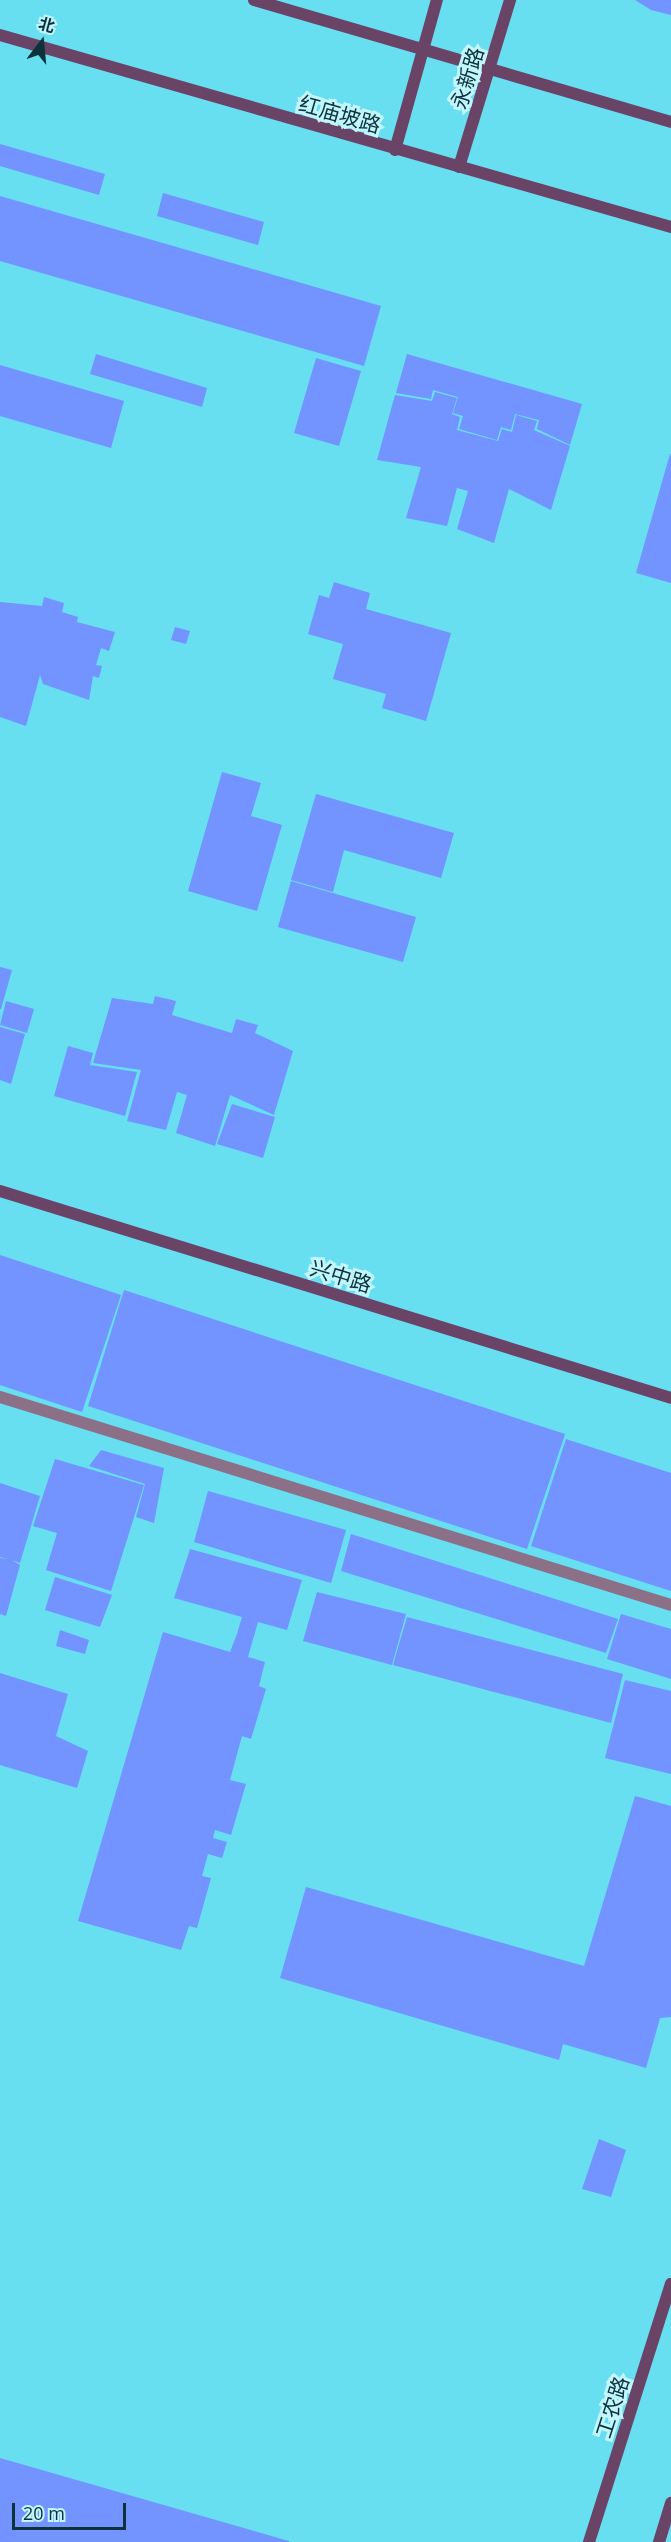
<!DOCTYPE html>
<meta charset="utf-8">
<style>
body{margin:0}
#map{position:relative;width:671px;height:2542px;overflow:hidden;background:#68def1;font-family:"Open Sans","Noto Sans SC",sans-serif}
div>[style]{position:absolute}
.building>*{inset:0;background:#7393ff}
.street>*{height:12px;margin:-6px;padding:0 6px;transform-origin:6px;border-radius:6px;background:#8b7088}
.secondary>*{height:12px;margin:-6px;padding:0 6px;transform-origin:6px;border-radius:6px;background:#6a4467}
span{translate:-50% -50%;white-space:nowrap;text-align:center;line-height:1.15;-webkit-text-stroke:6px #c2f6ff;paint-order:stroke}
.street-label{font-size:21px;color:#0c3339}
.north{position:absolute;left:12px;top:12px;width:60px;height:60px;-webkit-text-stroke:4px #c2f6ff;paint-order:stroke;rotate:16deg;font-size:16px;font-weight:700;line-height:24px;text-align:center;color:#0c3339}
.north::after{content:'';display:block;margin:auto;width:21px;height:27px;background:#0c3339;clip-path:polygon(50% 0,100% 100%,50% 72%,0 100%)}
.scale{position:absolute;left:12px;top:2503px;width:114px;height:27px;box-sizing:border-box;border:3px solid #0c3339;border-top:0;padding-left:8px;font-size:18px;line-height:21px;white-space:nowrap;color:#0c3339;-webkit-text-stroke:4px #c2f6ff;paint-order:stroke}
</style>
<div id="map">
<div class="building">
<div style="clip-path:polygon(635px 0,671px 0,671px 15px,651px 10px)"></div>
<div style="clip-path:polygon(0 144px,105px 174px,99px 195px,0 166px)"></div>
<div style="clip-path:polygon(163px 193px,264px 222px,258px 245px,157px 216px)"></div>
<div style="clip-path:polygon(0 196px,381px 306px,364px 366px,0 261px)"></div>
<div style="clip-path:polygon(96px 354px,207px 388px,202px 407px,90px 374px)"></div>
<div style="clip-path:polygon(407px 354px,582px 404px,570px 445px,537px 429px,539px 420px,515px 414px,511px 430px,501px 427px,497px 440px,459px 429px,463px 416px,453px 413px,458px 397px,433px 390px,431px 399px,396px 393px)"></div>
<div style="clip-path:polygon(316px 358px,361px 371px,339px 446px,294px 433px)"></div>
<div style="clip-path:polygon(0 365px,124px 401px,111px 448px,0 416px)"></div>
<div style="clip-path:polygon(435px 392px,457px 398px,452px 414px,460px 417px,457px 430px,498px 441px,502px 429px,512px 432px,516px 415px,537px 421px,534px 430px,570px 446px,551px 510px,509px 489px,494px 543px,457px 529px,468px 491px,457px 488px,447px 526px,406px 518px,421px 467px,377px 460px,395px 395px,432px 401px)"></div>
<div style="clip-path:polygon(670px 454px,671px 454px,671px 583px,636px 573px)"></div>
<div style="clip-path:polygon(334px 582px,370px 593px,366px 609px,451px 633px,426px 721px,382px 708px,386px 694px,333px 679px,343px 644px,308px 634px,319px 595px,329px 598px)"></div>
<div style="clip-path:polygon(44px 597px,64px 603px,62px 612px,78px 617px,77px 622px,115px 632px,109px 651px,101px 648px,96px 665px,102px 666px,99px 678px,93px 676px,89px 700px,43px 684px,40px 675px,26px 726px,0 717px,0 602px,42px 606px)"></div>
<div style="clip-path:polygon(175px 627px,190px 631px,186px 644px,171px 640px)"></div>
<div style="clip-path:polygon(222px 772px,261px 783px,251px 816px,282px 825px,257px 911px,188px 891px)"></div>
<div style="clip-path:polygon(316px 794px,454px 833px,441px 878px,344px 850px,333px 892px,291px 880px)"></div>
<div style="clip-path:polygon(291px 881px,416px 917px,403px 962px,278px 927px)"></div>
<div style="clip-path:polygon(0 967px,12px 970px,1px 1009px,0 1009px)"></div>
<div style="clip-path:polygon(155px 996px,176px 1001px,172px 1015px,232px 1033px,236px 1019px,258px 1025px,255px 1033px,293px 1051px,274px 1115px,230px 1095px,215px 1146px,176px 1133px,187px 1095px,177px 1092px,166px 1130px,127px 1121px,141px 1070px,93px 1063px,112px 998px,153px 1004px)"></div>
<div style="clip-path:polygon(6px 1001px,34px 1009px,27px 1033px,0 1025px)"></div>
<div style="clip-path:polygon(0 1027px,25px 1034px,11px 1084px,0 1080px)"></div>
<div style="clip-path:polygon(68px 1046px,93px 1053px,90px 1065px,137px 1072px,125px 1116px,54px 1096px)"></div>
<div style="clip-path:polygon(232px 1104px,275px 1117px,263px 1158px,217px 1144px)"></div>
<div style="clip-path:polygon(0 1255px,121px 1295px,82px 1412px,0 1385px)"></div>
<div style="clip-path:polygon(124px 1290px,565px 1434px,527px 1549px,88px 1406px)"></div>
<div style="clip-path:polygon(566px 1439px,671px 1473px,671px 1591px,531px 1546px)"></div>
<div style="clip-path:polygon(101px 1450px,164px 1468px,154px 1523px,136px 1517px,145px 1484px,89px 1466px)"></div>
<div style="clip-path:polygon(55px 1459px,144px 1485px,111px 1591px,46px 1570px,57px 1533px,33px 1526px)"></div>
<div style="clip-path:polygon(0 1483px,40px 1496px,20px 1563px,12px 1560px,20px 1565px,6px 1616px,0 1614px,0 1558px,9px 1559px,0 1557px)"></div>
<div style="clip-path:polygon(208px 1491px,346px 1530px,331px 1583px,194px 1542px)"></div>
<div style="clip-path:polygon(351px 1534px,618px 1619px,606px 1653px,341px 1571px)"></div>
<div style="clip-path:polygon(190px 1549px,302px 1580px,287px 1630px,258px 1622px,248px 1657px,265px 1662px,259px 1686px,266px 1689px,251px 1739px,242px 1736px,230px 1780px,246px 1784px,231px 1835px,215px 1830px,213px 1838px,227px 1842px,222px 1858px,208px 1854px,202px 1876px,211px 1878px,197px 1928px,189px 1926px,181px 1950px,78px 1921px,163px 1632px,230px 1652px,237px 1634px,242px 1617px,174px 1598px)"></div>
<div style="clip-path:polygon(55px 1577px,112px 1595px,100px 1627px,45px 1610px)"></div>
<div style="clip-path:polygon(317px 1592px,406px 1614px,392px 1665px,303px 1641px)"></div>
<div style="clip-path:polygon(621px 1614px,671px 1629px,671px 1679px,607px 1659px)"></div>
<div style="clip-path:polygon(407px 1617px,623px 1674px,611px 1723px,393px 1665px)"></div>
<div style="clip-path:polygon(60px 1630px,89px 1640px,85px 1654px,56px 1646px)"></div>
<div style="clip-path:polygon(0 1673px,68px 1694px,56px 1736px,88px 1751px,77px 1788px,0 1765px)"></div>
<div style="clip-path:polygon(625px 1680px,671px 1691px,671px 1774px,605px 1758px)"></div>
<div style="clip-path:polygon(635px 1796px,671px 1806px,671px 2017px,660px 2018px,646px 2068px,563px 2044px,559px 2060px,280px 1978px,306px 1887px,584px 1966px)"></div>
<div style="clip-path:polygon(599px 2139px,626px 2150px,611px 2197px,582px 2189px)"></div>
<div style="clip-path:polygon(0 2458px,289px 2541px,289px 2542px,0 2542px)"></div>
</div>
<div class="street">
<div style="left:0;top:1397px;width:702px;rotate:17.22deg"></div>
</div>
<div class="secondary">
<div style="left:254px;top:0;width:434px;rotate:16.3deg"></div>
<div style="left:0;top:35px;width:698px;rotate:15.97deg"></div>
<div style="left:395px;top:150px;width:156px;rotate:-74.4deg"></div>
<div style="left:459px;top:167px;width:175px;rotate:-73deg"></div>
<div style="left:0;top:1191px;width:702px;rotate:17.14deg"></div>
<div style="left:589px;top:2542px;width:271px;rotate:-72.4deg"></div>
<div style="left:659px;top:2542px;width:41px;rotate:-72.9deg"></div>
</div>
<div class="street-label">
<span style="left:467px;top:78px;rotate:-73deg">永新路</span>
<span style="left:340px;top:114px;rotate:16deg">红庙坡路</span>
<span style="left:341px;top:1276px;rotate:17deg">兴中路</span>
<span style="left:612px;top:2407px;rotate:-72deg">工农路</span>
</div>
<div class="north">北</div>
<div class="scale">20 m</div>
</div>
